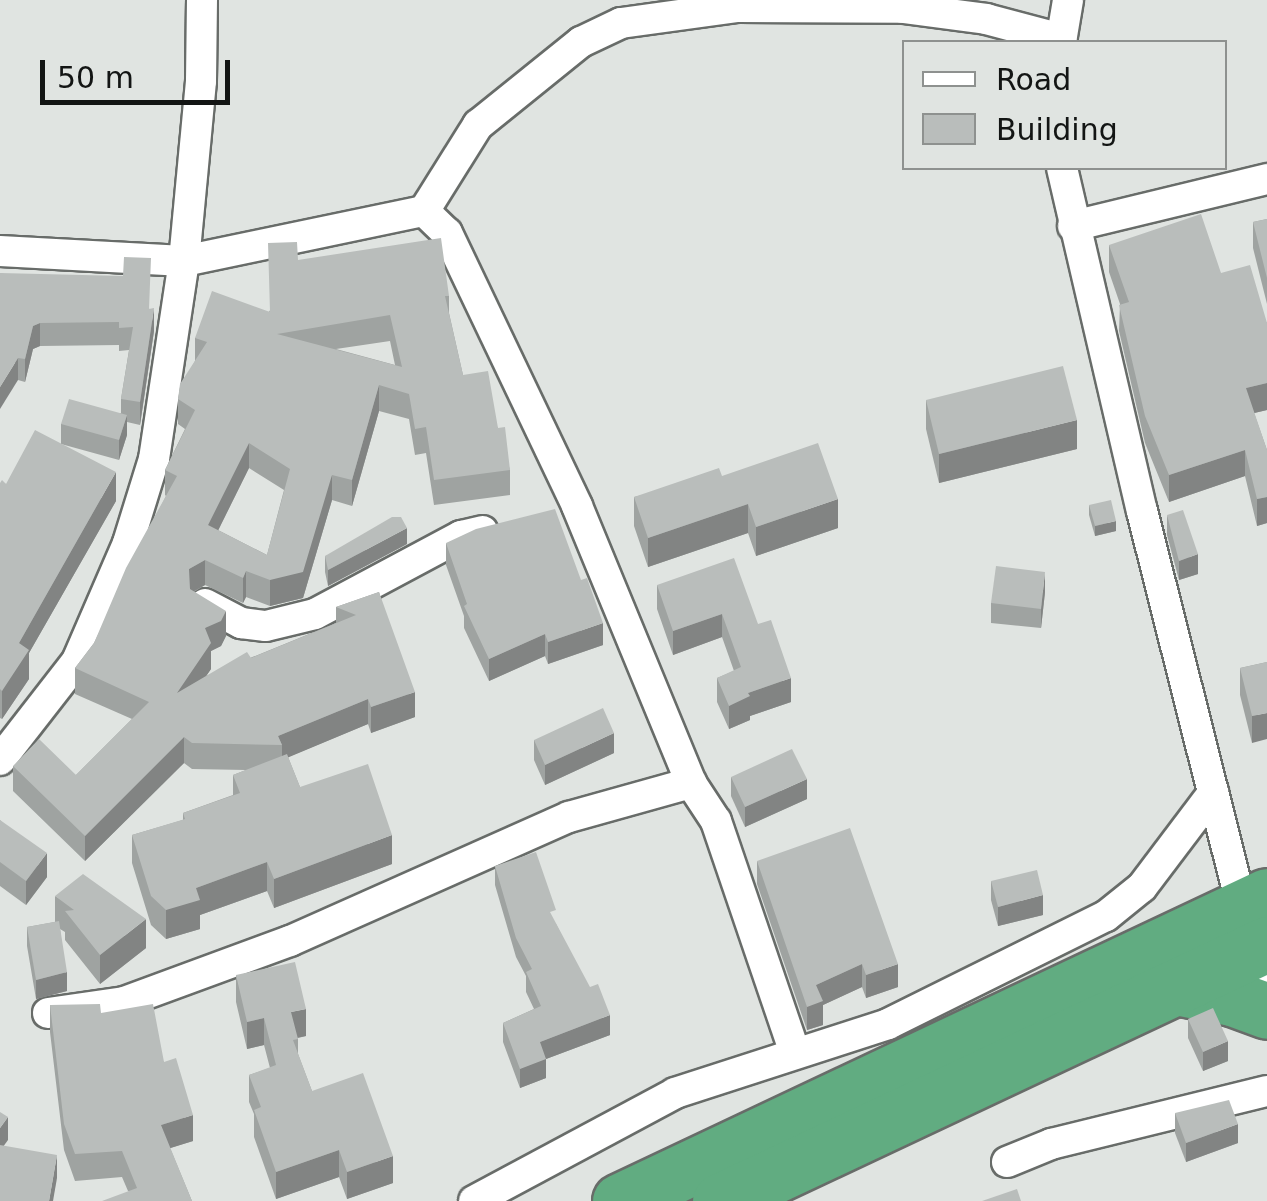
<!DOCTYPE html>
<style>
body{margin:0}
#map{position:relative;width:1267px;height:1201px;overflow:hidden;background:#e0e4e1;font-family:"DejaVu Sans",sans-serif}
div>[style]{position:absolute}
.roads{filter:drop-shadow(2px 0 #686c69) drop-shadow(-2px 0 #686c69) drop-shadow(0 2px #686c69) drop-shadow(0 -2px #686c69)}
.street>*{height:30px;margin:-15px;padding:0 15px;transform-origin:15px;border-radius:15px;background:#fff}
.highway>*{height:55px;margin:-27.5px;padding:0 27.5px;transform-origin:27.5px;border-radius:27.5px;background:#61ac81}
.wall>*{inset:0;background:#9fa3a1}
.shaded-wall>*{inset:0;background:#828483}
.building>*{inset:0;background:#b9bdbb}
span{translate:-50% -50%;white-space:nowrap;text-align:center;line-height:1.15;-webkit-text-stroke:9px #e0e4e1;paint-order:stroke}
.legend{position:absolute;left:902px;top:40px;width:325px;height:130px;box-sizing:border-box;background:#e0e4e1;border:2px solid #8e918f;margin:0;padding:12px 18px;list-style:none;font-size:30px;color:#131514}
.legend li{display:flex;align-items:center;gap:20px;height:50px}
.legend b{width:50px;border:2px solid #8e918f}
.scale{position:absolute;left:40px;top:60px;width:190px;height:45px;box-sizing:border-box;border:5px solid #131514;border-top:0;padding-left:12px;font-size:30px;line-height:35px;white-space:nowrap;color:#131514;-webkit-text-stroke:8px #e0e4e1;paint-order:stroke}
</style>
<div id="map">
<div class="roads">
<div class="street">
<div style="left:1061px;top:42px;width:43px;rotate:-80.5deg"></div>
<div style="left:1062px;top:168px;width:352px;rotate:76.9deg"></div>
<div style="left:1142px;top:511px;width:511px;rotate:75.83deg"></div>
<div style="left:424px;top:211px;width:102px;rotate:-57.9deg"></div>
<div style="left:478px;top:125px;width:132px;rotate:-38.9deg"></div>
<div style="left:581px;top:42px;width:44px;rotate:-25.4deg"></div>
<div style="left:621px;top:23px;width:118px;rotate:-7.8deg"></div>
<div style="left:738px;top:7px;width:165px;rotate:0.3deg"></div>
<div style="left:903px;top:8px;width:84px;rotate:7.5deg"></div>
<div style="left:986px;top:19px;width:78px;rotate:14.9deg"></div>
<div style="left:1073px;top:226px;width:200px;rotate:-13.6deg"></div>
<div style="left:0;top:251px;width:184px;rotate:3.1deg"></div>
<div style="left:184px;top:261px;width:245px;rotate:-11.8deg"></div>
<div style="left:424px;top:211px;width:32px;rotate:44deg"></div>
<div style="left:447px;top:233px;width:302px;rotate:64.5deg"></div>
<div style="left:577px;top:506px;width:300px;rotate:67.6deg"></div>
<div style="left:691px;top:783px;width:45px;rotate:56.7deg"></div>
<div style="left:716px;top:821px;width:245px;rotate:71.2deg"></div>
<div style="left:205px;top:604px;width:41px;rotate:27.8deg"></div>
<div style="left:241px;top:623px;width:25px;rotate:7deg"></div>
<div style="left:266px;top:626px;width:50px;rotate:-13.8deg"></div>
<div style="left:315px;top:614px;width:166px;rotate:-28.1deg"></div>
<div style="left:461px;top:536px;width:22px;rotate:-13deg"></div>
<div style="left:0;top:760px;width:125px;rotate:-52.1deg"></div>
<div style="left:77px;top:661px;width:129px;rotate:-66.6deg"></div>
<div style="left:128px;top:543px;width:88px;rotate:-72.8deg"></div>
<div style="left:154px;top:459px;width:200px;rotate:-81.4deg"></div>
<div style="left:184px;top:261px;width:181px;rotate:-84.6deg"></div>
<div style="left:201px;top:81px;width:81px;rotate:-89.3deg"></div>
<div style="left:48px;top:1013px;width:77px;rotate:-8.2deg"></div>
<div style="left:124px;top:1002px;width:177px;rotate:-20.2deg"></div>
<div style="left:290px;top:941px;width:305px;rotate:-24deg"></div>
<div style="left:569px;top:817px;width:127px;rotate:-15.6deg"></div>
<div style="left:1007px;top:1162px;width:48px;rotate:-22.2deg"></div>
<div style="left:1051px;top:1144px;width:222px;rotate:-13.8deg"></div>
<div style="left:474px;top:1201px;width:228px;rotate:-28.2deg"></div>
<div style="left:675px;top:1093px;width:224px;rotate:-17.9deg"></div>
<div style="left:888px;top:1024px;width:243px;rotate:-26.4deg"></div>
<div style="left:1106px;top:916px;width:46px;rotate:-38.9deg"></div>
<div style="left:1142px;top:887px;width:118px;rotate:-52.9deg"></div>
</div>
<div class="highway">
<div style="left:1176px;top:987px;width:57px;rotate:11.1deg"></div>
<div style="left:1232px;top:998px;width:37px;rotate:20deg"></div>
<div style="left:620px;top:1201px;width:715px;rotate:-25.24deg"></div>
<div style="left:720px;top:1201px;width:604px;rotate:-25.17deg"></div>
</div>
</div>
<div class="wall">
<div style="clip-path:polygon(1267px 219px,1267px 304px,1253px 248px,1253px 222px)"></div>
<div style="clip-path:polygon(1109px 245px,1221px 273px,1267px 323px,1267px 410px,1254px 413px,1267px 450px,1267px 523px,1257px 526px,1245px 476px,1169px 502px,1145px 443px,1119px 331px,1120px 304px,1109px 272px)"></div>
<div style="clip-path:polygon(evenodd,298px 260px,449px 296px,449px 313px,463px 375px,498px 428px,510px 470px,510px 495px,434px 505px,426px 453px,415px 455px,409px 419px,379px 411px,352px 506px,332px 500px,303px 598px,270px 606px,246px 597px,243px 603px,205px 585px,194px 592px,226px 636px,221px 646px,211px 651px,211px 669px,206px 676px,336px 623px,336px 607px,379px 592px,415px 717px,371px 733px,368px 724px,288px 757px,300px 787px,392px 864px,274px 908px,267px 891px,200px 915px,200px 929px,166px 939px,151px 925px,132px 863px,132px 835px,183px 820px,183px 813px,233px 795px,233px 775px,246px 770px,192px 769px,184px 763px,85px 861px,13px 791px,13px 766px,76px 775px,132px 719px,75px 694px,75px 668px,94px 643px,166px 496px,165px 495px,165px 470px,185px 429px,178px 424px,178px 399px,195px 361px,195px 338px,269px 312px,298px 260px,390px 341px,395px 365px,336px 349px,390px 341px,298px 260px,249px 468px,284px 490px,267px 555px,218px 530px,249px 468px)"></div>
<div style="clip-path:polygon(0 273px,150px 309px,154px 331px,140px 425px,127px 422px,127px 435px,119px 460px,61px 444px,61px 424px,121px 413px,121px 399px,129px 350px,119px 351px,119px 345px,40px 346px,33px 349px,25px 382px,18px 380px)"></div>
<div style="clip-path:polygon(926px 400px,1077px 449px,939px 483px,926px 429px)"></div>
<div style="clip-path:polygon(722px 476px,838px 528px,756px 556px,748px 533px,648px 567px,634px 526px,634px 497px)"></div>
<div style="clip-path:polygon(0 483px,116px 501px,29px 653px,29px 679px,2px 719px,0 718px)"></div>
<div style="clip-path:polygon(1089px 505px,1116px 531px,1095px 536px,1089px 515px)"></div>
<div style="clip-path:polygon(1167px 515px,1198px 574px,1179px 580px,1167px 535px)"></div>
<div style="clip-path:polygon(446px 543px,603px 645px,548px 664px,545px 656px,489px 681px,464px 628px,464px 616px,446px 565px)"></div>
<div style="clip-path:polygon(407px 544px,328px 586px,325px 572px,325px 556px)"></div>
<div style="clip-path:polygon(657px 585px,758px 624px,791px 702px,750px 716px,750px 720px,729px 729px,717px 702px,717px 678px,734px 671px,722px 637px,673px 655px,657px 609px)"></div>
<div style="clip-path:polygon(1045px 592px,1041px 628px,991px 623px,991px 603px)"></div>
<div style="clip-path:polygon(1267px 662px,1252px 743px,1240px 695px,1240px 668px)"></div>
<div style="clip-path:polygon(534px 740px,614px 753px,545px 785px,534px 760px)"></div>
<div style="clip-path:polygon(731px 777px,807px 799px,745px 827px,731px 796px)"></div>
<div style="clip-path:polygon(0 820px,47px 877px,26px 905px,0 886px)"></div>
<div style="clip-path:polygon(757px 861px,898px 987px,866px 998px,862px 987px,823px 1005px,823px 1025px,807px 1030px,757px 884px)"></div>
<div style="clip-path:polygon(495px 866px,556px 924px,610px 1035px,546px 1059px,546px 1078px,520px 1088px,503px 1042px,503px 1023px,534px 1009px,526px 992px,526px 976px,516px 957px,495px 885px)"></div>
<div style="clip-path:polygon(991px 881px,1043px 915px,998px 926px,991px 900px)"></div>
<div style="clip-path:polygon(55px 896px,146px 948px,100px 984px,65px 940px,65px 932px,60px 929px,67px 991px,36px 999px,27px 946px,27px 927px,55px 922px)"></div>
<div style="clip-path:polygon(236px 975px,306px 1036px,298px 1038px,298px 1054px,312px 1091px,393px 1183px,347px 1199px,339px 1177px,276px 1199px,254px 1137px,254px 1114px,249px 1102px,249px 1075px,270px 1068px,264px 1045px,247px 1049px,236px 1002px)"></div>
<div style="clip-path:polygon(50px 1005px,101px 1013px,164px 1062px,193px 1141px,170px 1148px,192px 1201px,128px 1191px,122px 1177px,75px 1181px,64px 1150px,50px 1032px)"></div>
<div style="clip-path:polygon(1188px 1019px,1228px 1061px,1203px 1071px,1188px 1038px)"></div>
<div style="clip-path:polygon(1175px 1113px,1238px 1143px,1186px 1162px,1175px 1133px)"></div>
</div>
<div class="shaded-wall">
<div style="clip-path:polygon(154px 308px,154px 331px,140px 425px,140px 402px)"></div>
<div style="clip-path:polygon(40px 323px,40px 346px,33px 349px,25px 382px,25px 359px,33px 326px)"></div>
<div style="clip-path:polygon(18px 358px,18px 380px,0 409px,0 387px)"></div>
<div style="clip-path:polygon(1267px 383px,1267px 410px,1246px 415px,1246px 388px)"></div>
<div style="clip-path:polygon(379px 385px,379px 411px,352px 506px,352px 480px)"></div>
<div style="clip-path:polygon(127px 415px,127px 435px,119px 460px,119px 440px)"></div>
<div style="clip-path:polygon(1077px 420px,1077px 449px,939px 483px,939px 454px)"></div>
<div style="clip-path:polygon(249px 443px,249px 468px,208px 551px,208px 525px)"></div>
<div style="clip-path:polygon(1245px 450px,1245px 476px,1169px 502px,1169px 475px)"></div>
<div style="clip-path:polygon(116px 472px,116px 501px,29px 653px,29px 679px,2px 719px,2px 691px,19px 643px)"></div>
<div style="clip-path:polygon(332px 475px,332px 500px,303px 598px,270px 606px,270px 580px)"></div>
<div style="clip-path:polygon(1267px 497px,1267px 523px,1257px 526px,1257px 499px)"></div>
<div style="clip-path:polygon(838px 499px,838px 528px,756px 556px,756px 527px)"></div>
<div style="clip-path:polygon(748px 504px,748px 533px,648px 567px,648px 538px)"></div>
<div style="clip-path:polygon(1116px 521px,1116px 531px,1095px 536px,1095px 526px)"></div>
<div style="clip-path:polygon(407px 528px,407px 544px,328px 586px,328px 570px)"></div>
<div style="clip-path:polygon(1198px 554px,1198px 574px,1179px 580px,1179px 561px)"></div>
<div style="clip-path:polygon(205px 560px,205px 585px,189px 594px,189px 569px)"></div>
<div style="clip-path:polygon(246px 571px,246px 597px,243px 603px,243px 578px)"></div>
<div style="clip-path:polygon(1045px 572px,1045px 592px,1041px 628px,1041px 609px)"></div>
<div style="clip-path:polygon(226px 611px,226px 636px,221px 646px,211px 651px,211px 669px,177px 719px,177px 693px,205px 628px)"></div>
<div style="clip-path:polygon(722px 614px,722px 637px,673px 655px,673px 631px)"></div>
<div style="clip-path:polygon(603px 623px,603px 645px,548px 664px,548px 642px)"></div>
<div style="clip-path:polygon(545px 634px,545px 656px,489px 681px,489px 659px)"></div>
<div style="clip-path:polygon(791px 678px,791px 702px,750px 716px,750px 720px,729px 729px,729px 706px,748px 693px)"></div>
<div style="clip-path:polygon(415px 692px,415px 717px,371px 733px,371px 707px)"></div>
<div style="clip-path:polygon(368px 699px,368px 724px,282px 760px,282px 745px,278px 736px)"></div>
<div style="clip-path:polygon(1267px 713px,1267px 739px,1252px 743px,1252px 716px)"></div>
<div style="clip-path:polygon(614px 733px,614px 753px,545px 785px,545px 765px)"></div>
<div style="clip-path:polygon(184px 737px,184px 763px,85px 861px,85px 836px)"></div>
<div style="clip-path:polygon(807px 779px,807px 799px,745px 827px,745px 807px)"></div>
<div style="clip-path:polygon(392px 835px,392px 864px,274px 908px,274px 879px)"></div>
<div style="clip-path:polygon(47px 853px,47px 877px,26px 905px,26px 881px)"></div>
<div style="clip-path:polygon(267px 862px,267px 891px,200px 915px,200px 929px,166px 939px,166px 910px,196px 888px)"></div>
<div style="clip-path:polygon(1043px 895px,1043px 915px,998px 926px,998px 907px)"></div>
<div style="clip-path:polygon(146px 919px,146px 948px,100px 984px,100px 955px)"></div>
<div style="clip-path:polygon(862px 964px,862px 987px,823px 1005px,823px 1025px,807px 1030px,807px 1007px,816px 985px)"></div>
<div style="clip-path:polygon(898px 964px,898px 987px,866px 998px,866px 975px)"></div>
<div style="clip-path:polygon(67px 972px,67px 991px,36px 999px,36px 980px)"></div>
<div style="clip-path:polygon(306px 1009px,306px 1036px,291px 1039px,291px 1012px)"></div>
<div style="clip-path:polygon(610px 1015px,610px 1035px,546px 1059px,546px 1078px,520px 1088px,520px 1069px,540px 1042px)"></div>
<div style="clip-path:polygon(264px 1018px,264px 1045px,247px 1049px,247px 1022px)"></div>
<div style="clip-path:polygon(1228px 1041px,1228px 1061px,1203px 1071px,1203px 1052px)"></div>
<div style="clip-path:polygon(193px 1115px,193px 1141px,161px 1151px,161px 1125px)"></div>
<div style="clip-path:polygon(8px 1117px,8px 1140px,0 1151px,0 1128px)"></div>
<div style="clip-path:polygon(1238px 1124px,1238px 1143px,1186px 1162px,1186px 1143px)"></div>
<div style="clip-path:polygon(339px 1150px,339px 1177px,276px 1199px,276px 1172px)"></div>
<div style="clip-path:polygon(57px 1155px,57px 1178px,53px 1201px,49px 1201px)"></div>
<div style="clip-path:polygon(393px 1156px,393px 1183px,347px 1199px,347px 1172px)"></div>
</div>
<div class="building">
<div style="clip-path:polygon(1201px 214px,1221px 273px,1250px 265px,1267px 323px,1267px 383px,1246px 388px,1267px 450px,1267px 497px,1257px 499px,1245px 450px,1169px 475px,1145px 416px,1119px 305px,1129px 302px,1109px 245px)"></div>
<div style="clip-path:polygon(1267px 219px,1267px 278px,1253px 222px)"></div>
<div style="clip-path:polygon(evenodd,441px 238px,449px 296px,445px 296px,463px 375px,488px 371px,498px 428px,505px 427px,510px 470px,434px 480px,426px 427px,415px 429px,409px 394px,379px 385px,352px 480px,332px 475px,303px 572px,270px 580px,246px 571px,243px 578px,205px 560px,189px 569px,190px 589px,226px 611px,221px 621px,205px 628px,211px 643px,177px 693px,247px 652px,251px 658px,356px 615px,336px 607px,379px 592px,415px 692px,371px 707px,368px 699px,278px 736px,282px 745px,192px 743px,184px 737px,85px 836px,13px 766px,39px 739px,76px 775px,149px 702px,75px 668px,94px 643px,126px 568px,177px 476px,165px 470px,195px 410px,178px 399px,180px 384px,207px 342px,195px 338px,212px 291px,270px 312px,268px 243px,297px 242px,298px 260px,441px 238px,390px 315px,402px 367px,277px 334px,390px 315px,441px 238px,249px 443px,290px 469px,267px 555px,208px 525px,249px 443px)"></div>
<div style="clip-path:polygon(124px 257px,151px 258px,149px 309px,154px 308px,140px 402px,121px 399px,133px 327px,119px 328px,119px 322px,40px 323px,33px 326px,25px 359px,18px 358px,0 387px,0 273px,123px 276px)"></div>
<div style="clip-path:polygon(1063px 366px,1077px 420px,939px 454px,926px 400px)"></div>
<div style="clip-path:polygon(69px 399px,127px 415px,119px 440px,61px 424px)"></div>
<div style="clip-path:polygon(35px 430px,116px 472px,19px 643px,29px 650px,2px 691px,0 689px,0 483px,2px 480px,6px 484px)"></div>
<div style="clip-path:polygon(818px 443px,838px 499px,756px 527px,748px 504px,648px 538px,634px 497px,719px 468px,722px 476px)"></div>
<div style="clip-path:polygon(1111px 500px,1116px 521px,1095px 526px,1089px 505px)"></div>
<div style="clip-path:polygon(555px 509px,581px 580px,587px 578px,603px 623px,548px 642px,545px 634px,489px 659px,464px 606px,467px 604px,446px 543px,476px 529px)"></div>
<div style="clip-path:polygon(1183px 510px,1198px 554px,1179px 561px,1167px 515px)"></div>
<div style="clip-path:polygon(392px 517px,401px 517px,407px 528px,328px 570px,325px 556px)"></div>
<div style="clip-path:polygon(734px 558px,758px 624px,771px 620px,791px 678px,748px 693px,750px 696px,729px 706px,717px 678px,741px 667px,722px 614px,673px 631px,657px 585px)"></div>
<div style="clip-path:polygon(996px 566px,1045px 572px,1041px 609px,991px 603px)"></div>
<div style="clip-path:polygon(1267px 662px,1267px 713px,1252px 716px,1240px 668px)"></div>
<div style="clip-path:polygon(603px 708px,614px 733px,545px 765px,534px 740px)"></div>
<div style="clip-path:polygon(792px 749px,807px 779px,745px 807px,731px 777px)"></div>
<div style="clip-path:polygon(287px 754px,300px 787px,368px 764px,392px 835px,274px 879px,267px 862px,196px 888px,200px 900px,166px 910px,151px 896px,132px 835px,185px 819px,183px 813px,240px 793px,233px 775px)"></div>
<div style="clip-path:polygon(0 820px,47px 853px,26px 881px,0 862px)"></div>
<div style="clip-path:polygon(850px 828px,898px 964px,866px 975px,862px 964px,816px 985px,823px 1001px,807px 1007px,757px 861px)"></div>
<div style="clip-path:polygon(536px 852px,556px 910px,550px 912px,590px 987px,598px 984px,610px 1015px,540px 1042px,546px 1059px,520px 1069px,503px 1023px,541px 1006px,526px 972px,532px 969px,516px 938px,495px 866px)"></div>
<div style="clip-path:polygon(1037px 870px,1043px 895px,998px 907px,991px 881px)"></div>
<div style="clip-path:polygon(83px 874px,146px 919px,100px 955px,65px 911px,74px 910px,55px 896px)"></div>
<div style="clip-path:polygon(59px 921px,67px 972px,36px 980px,27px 927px)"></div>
<div style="clip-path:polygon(295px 962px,306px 1009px,291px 1012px,298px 1039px,293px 1040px,312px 1091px,363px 1073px,393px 1156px,347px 1172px,339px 1150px,276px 1172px,254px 1110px,261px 1107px,249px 1075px,276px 1065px,264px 1018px,247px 1022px,236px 975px)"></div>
<div style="clip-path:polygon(100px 1004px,101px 1013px,153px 1004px,164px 1062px,176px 1058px,193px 1115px,161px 1125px,192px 1201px,102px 1201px,137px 1188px,122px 1151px,75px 1154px,64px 1124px,50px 1005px)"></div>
<div style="clip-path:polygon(1213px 1008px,1228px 1041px,1203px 1052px,1188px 1019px)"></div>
<div style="clip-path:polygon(1229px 1100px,1238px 1124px,1186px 1143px,1175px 1113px)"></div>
<div style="clip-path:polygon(0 1112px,8px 1117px,0 1128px)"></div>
<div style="clip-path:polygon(0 1145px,57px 1155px,49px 1201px,0 1201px)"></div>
<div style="clip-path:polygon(1017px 1189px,1021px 1201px,982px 1201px)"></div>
</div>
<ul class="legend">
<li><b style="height:12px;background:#fff"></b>Road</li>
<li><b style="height:28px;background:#b9bdbb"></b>Building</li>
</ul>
<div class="scale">50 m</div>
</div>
